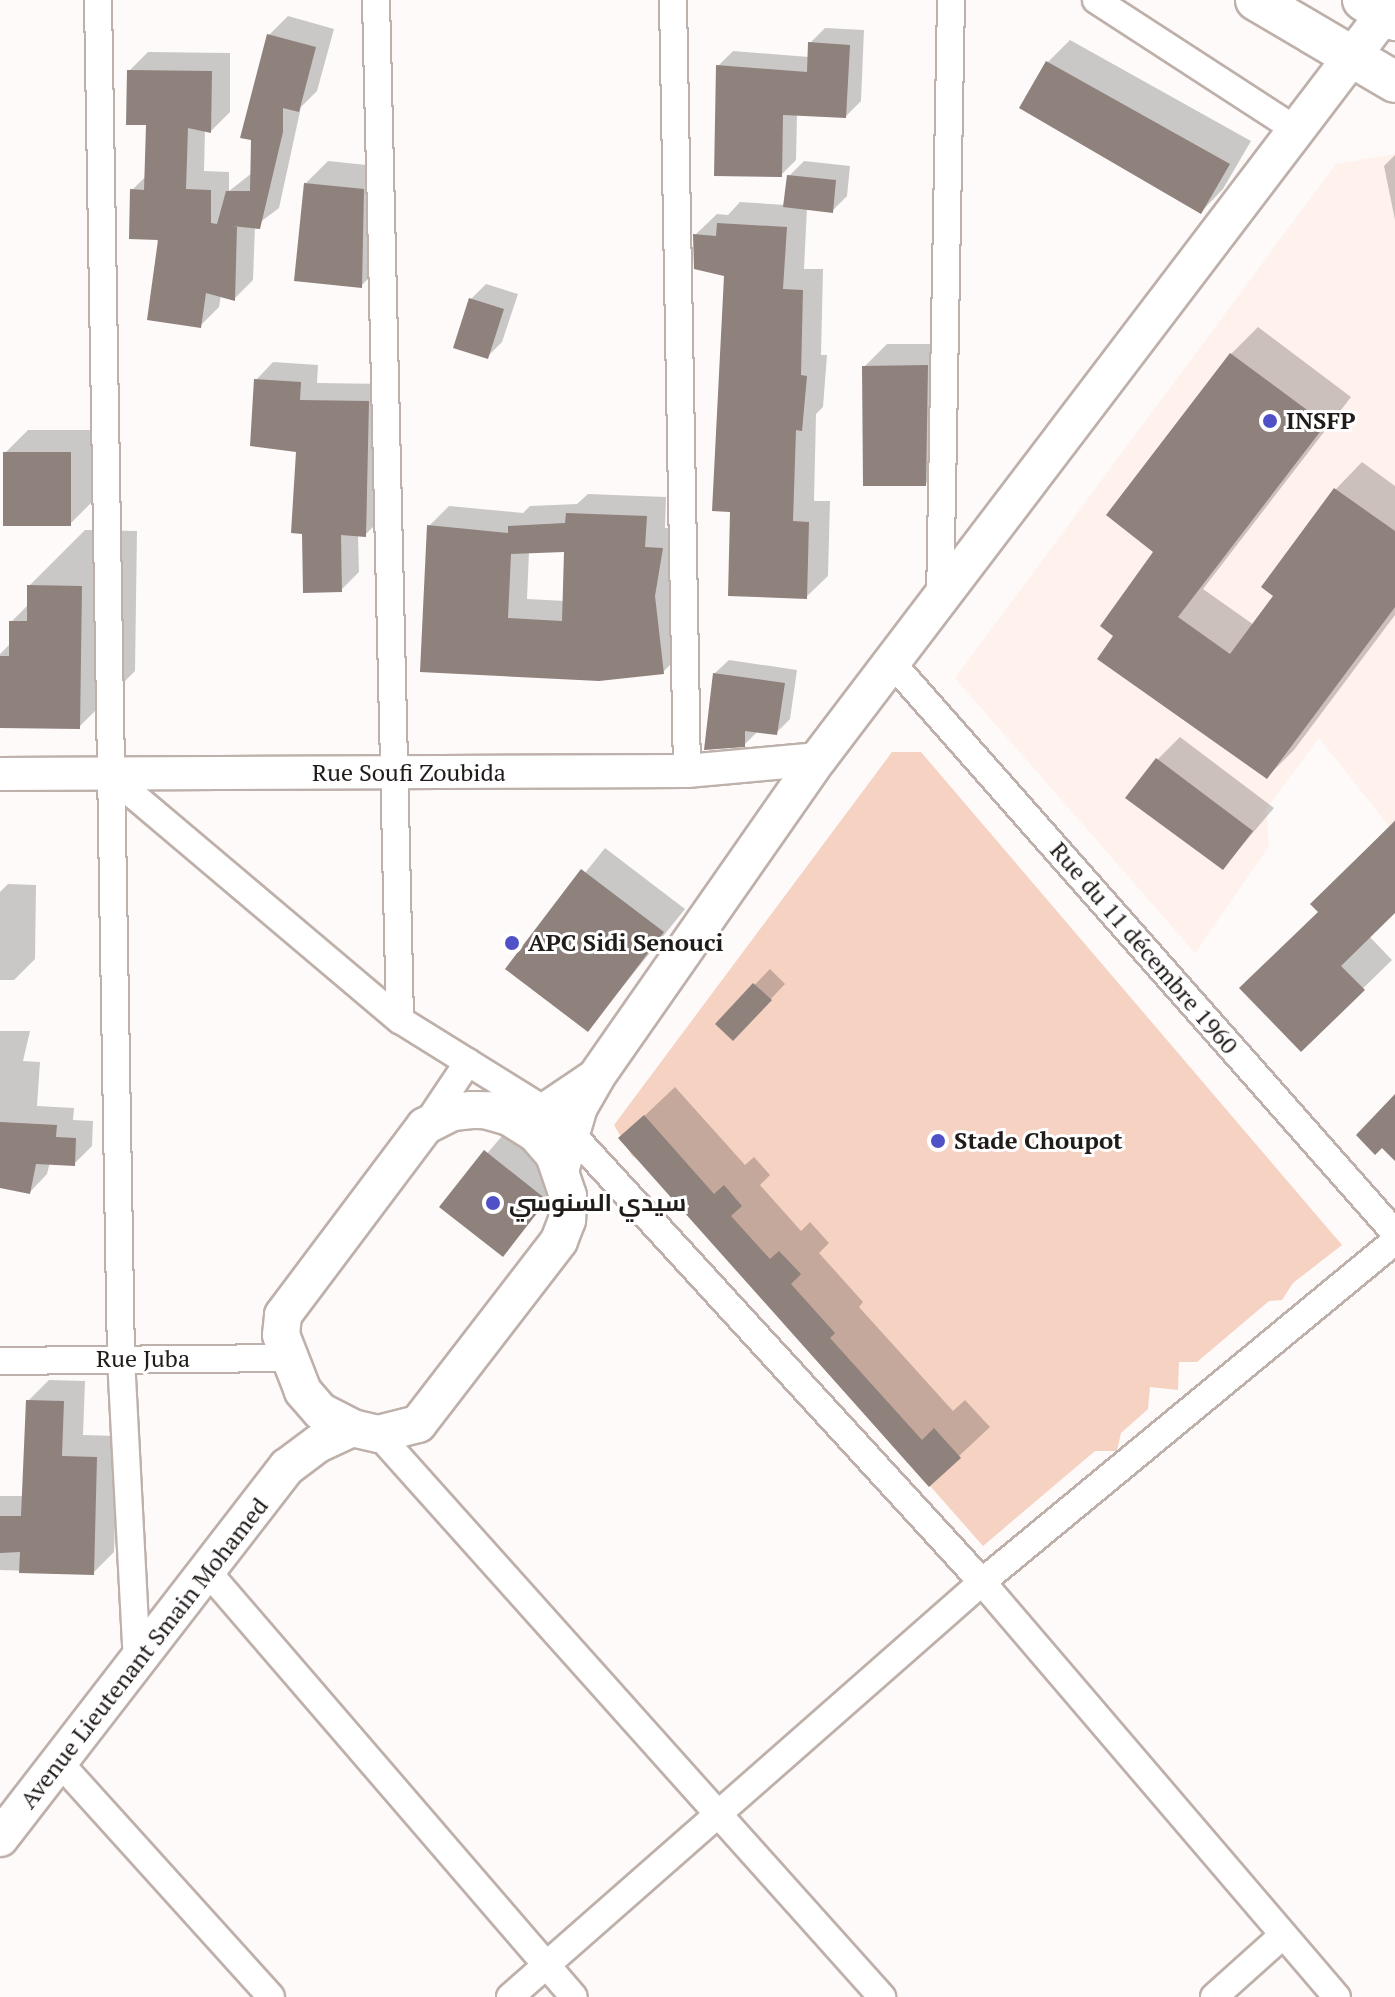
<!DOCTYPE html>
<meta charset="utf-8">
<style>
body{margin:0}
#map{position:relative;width:1395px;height:1997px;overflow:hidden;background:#fdfaf9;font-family:"PT Serif",Cairo,serif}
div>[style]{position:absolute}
.built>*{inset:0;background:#fff1eb}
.green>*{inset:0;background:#f6d2c3}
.shadow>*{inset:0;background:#0003}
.building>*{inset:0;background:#8f817c}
.roads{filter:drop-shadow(2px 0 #beb0aa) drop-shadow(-2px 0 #beb0aa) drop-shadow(0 2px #beb0aa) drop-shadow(0 -2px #beb0aa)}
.minor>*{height:26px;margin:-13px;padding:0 13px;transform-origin:13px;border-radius:13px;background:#fff}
.tertiary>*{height:32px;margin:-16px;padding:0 16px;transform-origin:16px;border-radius:16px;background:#fff}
.secondary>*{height:36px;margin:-18px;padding:0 18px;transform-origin:18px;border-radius:18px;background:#fff}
.primary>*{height:40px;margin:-20px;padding:0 20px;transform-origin:20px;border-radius:20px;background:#fff}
.dots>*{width:22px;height:22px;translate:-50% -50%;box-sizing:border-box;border:4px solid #fff;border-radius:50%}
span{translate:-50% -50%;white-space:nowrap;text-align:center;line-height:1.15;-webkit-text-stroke:6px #fff;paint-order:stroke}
.poi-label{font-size:24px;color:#211c1a;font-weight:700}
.left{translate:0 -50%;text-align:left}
.street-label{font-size:24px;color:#211c1a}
</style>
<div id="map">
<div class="built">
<div style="clip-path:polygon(1395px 154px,1395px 821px,1389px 826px,1319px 738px,1266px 809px,1269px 846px,1195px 953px,955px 678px,1336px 164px)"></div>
</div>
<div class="green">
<div style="clip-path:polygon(892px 752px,921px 752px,1342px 1245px,1293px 1283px,1282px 1300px,1269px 1301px,1197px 1362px,1179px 1362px,1178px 1390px,1150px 1387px,1148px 1409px,1121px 1433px,1117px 1451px,1095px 1451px,983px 1546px,648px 1166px,632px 1156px,614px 1125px)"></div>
</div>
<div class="shadow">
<div style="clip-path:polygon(288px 16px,334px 29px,317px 91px,301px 107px,279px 208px,255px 226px,253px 280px,234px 299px,221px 295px,219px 307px,200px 326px,132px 190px,146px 176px,148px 123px,129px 71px,148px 52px,230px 53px,230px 112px,211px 131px,205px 130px,204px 171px,229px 172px,229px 191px,252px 173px,269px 35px)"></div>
<div style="clip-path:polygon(825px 28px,864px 30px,861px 101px,846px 116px,797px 114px,796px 160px,781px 175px,718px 66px,733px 51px,809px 57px,810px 43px)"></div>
<div style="clip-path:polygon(1070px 40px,1251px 141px,1223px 189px,1201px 212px,1047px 63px)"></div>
<div style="clip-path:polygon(1395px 155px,1395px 220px,1384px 166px)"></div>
<div style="clip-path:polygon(328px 161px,386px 167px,384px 263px,361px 286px,305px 184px)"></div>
<div style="clip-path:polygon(804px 161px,850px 166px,847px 196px,832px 211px,807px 208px,804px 269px,823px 269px,821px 355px,827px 355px,823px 407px,816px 414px,814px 501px,830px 501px,828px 576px,806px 597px,732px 510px,726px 274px,695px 235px,717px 214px,728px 215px,740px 202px,786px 205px,789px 176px)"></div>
<div style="clip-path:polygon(486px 284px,518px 294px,502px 342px,487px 357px,471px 299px)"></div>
<div style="clip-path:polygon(1258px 327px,1351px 397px,1203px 589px,1254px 625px,1276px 595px,1264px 587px,1336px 489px,1362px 462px,1395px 486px,1395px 615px,1294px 750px,1267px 777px,1116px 635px,1156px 551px,1108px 515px,1231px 354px)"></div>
<div style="clip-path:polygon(887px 344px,950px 344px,948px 461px,925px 484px,864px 367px)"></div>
<div style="clip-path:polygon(273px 362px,318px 365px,317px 383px,386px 384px,383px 517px,365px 535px,358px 535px,359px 572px,341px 590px,299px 450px,256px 380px)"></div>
<div style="clip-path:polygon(28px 430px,92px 430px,93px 501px,70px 524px,5px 453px)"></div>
<div style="clip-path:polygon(evenodd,588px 494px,666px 497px,665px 528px,682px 529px,683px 652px,663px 672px,422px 670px,429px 526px,449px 506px,523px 513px,530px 506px,577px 504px,588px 494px,566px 550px,565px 601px,527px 599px,529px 552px,566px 550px)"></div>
<div style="clip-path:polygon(85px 530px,137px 531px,135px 671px,79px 727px,0 726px,0 654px,11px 643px,11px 622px,29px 604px,29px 586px)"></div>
<div style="clip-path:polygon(729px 660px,797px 670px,790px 719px,776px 733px,758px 731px,744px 745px,715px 673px)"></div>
<div style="clip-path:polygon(1180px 737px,1274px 808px,1223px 868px,1157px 760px)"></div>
<div style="clip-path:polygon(1395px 820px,1395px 911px,1369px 936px,1392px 960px,1301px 1049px,1321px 911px,1313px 904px)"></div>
<div style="clip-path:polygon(605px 848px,685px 909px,588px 1030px,508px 969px)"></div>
<div style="clip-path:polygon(8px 884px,36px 885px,35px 959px,14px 980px,0 980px,0 892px)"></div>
<div style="clip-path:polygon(770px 969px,785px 984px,748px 1023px,717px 1024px)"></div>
<div style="clip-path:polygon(0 1031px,30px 1031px,23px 1061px,40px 1062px,37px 1106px,74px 1108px,73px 1120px,93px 1121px,92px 1146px,74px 1164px,50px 1162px,47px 1174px,30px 1192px,0 1186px)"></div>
<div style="clip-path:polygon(675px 1087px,745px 1165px,754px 1157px,770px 1175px,760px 1185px,801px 1231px,810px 1222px,829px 1243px,819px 1253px,863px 1302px,859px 1307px,953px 1411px,965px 1400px,990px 1427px,929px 1484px,620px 1139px)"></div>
<div style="clip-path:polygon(515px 1121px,575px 1169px,503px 1254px,442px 1206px)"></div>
<div style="clip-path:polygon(49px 1380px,85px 1381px,83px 1435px,118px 1436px,114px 1552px,93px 1573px,0 1570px,0 1496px,24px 1496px,28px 1401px)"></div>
</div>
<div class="building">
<div style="clip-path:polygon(267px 34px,316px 47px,299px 112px,283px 108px,283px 132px,260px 229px,231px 226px,237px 227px,235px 301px,206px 293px,201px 328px,147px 320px,158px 240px,129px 239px,130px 189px,144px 190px,146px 125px,126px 125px,127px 70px,212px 71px,211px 133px,188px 128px,186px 189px,211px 190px,211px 223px,217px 224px,226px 191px,250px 191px,251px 140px,240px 138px)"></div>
<div style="clip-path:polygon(808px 42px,850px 45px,846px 118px,783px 115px,782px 177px,714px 176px,716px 65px,807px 72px)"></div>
<div style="clip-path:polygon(1046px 61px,1230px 164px,1201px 214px,1019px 108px)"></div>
<div style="clip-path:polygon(787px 175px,836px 180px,833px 213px,783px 207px)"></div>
<div style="clip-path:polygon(304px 183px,364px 189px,362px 288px,294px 281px)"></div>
<div style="clip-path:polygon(717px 223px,787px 227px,783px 289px,803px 290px,801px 375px,807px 376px,802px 431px,796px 430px,793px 521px,809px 522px,807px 599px,728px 596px,730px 512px,712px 511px,724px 276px,694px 269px,693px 234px,716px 236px)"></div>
<div style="clip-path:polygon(469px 298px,504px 309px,488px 359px,453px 348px)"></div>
<div style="clip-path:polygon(1230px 353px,1326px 424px,1178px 617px,1230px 654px,1273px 596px,1261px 587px,1334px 488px,1395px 531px,1395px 607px,1267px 779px,1097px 659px,1113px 636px,1100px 626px,1153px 552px,1106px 515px)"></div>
<div style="clip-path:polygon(928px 365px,926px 486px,863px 486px,862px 366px)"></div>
<div style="clip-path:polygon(254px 379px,301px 382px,300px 400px,369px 401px,366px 537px,341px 535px,342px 592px,303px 593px,302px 534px,291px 533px,296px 452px,250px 446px)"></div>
<div style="clip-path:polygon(3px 452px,71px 452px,71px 526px,3px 526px)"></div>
<div style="clip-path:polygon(evenodd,566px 513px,647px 516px,645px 547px,663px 548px,655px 596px,664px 674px,599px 681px,420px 672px,427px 525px,508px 533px,508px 526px,565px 523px,566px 513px,564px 552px,562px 621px,508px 618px,511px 554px,564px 552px)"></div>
<div style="clip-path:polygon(27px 585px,82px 586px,80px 729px,0 728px,0 656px,9px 656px,9px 621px,27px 621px)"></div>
<div style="clip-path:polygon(713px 673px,785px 683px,777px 735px,745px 731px,745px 747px,704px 750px)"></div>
<div style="clip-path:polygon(1156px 758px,1253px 831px,1223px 870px,1125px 798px)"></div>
<div style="clip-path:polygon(1395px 821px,1395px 913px,1341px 966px,1365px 990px,1301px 1052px,1239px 988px,1318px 912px,1310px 904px)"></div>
<div style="clip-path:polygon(581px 869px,664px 932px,588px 1032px,505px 969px)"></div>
<div style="clip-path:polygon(753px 983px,772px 1000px,733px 1041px,715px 1024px)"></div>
<div style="clip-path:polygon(1395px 1094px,1395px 1161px,1382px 1148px,1375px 1155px,1356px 1135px)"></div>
<div style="clip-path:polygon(644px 1115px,714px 1194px,724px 1185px,742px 1206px,731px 1216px,770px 1259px,779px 1251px,801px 1274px,791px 1284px,835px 1333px,830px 1338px,922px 1440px,934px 1428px,961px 1458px,929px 1487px,618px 1138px)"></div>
<div style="clip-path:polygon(0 1122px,57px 1125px,56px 1137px,76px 1138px,75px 1166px,36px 1164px,30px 1194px,0 1188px)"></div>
<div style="clip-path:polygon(484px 1150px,547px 1200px,503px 1257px,439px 1207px)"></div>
<div style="clip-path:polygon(26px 1400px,64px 1401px,62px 1456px,97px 1457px,94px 1575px,19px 1573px,20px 1552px,0 1553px,0 1516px,21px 1516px)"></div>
</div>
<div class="roads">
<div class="minor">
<div style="left:98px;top:0;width:1358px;rotate:89.03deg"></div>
<div style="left:121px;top:1358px;width:303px;rotate:87deg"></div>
<div style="left:376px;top:0;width:1020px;rotate:88.65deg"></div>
<div style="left:673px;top:0;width:771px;rotate:88.96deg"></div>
<div style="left:1096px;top:0;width:237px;rotate:33deg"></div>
<div style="left:940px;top:600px;width:600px;rotate:-88.95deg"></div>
<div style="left:892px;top:663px;width:760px;rotate:48.57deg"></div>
<div style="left:112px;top:777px;width:377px;rotate:40.2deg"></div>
<div style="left:400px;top:1020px;width:172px;rotate:31.9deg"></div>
<div style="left:546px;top:1111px;width:32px;rotate:41deg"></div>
<div style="left:570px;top:1132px;width:610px;rotate:47.52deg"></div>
<div style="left:982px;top:1582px;width:546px;rotate:49.46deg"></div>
<div style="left:428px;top:1122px;width:72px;rotate:-56.3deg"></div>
<div style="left:0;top:1361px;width:287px;rotate:-0.6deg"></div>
<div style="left:378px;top:1434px;width:756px;rotate:48.16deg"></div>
<div style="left:207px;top:1571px;width:562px;rotate:49.26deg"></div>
<div style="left:59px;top:1762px;width:316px;rotate:47.9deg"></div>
<div style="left:510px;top:1997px;width:628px;rotate:-41.32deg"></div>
<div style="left:982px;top:1582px;width:536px;rotate:-39.55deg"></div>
<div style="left:1214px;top:1997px;width:91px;rotate:-41.9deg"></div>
</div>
<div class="tertiary">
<div style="left:0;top:774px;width:687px;rotate:-0.25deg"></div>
<div style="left:687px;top:771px;width:132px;rotate:-5.2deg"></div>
</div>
<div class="secondary">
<div style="left:488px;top:1111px;width:22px;rotate:16deg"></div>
<div style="left:509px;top:1117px;width:31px;rotate:32deg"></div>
<div style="left:535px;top:1133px;width:29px;rotate:49deg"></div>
<div style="left:554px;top:1155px;width:43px;rotate:71.1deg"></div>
<div style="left:568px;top:1196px;width:24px;rotate:92deg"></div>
<div style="left:567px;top:1220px;width:22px;rotate:111deg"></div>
<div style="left:559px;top:1241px;width:231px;rotate:127.6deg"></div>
<div style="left:418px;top:1424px;width:41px;rotate:166deg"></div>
<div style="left:378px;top:1434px;width:26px;rotate:-167deg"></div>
<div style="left:353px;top:1428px;width:36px;rotate:-153deg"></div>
<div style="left:321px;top:1412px;width:28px;rotate:-131deg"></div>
<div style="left:303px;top:1391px;width:60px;rotate:-111.4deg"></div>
<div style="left:281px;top:1335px;width:20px;rotate:-84deg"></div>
<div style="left:283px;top:1315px;width:236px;rotate:-53.1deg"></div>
<div style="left:425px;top:1126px;width:31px;rotate:-27deg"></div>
<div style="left:453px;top:1112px;width:19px;rotate:-6deg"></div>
<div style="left:472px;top:1110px;width:74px;rotate:0.8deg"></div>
<div style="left:546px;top:1111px;width:55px;rotate:-34deg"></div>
<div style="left:560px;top:1171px;width:67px;rotate:-73.5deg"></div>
<div style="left:579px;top:1107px;width:34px;rotate:-60deg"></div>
<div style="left:596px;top:1077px;width:388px;rotate:-55.1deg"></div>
<div style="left:818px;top:759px;width:953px;rotate:-52.76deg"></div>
<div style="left:0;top:1838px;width:469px;rotate:-52.3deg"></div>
<div style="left:287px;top:1467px;width:39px;rotate:-37deg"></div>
<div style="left:318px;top:1444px;width:38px;rotate:-25deg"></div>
</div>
<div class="primary">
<div style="left:1256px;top:0;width:161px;rotate:30.5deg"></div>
<div style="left:1363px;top:0;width:38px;rotate:32deg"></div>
</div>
</div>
<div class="dots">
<div style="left:1270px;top:421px;background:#5051c7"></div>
<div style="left:512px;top:943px;background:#5051c7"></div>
<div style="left:938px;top:1141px;background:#5051c7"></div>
<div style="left:493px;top:1203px;background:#5051c7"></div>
</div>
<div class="poi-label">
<span class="left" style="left:1286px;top:421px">INSFP</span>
<span class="left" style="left:528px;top:943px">APC Sidi Senouci</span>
<span class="left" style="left:954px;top:1141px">Stade Choupot</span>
<span class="left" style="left:509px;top:1203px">سيدي السنوسي</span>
</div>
<div class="street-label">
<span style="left:409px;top:773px">Rue Soufi Zoubida</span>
<span style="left:1144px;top:948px;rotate:49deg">Rue du 11 décembre 1960</span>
<span style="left:143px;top:1359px">Rue Juba</span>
<span style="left:144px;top:1653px;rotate:-52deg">Avenue Lieutenant Smain Mohamed</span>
</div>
</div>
